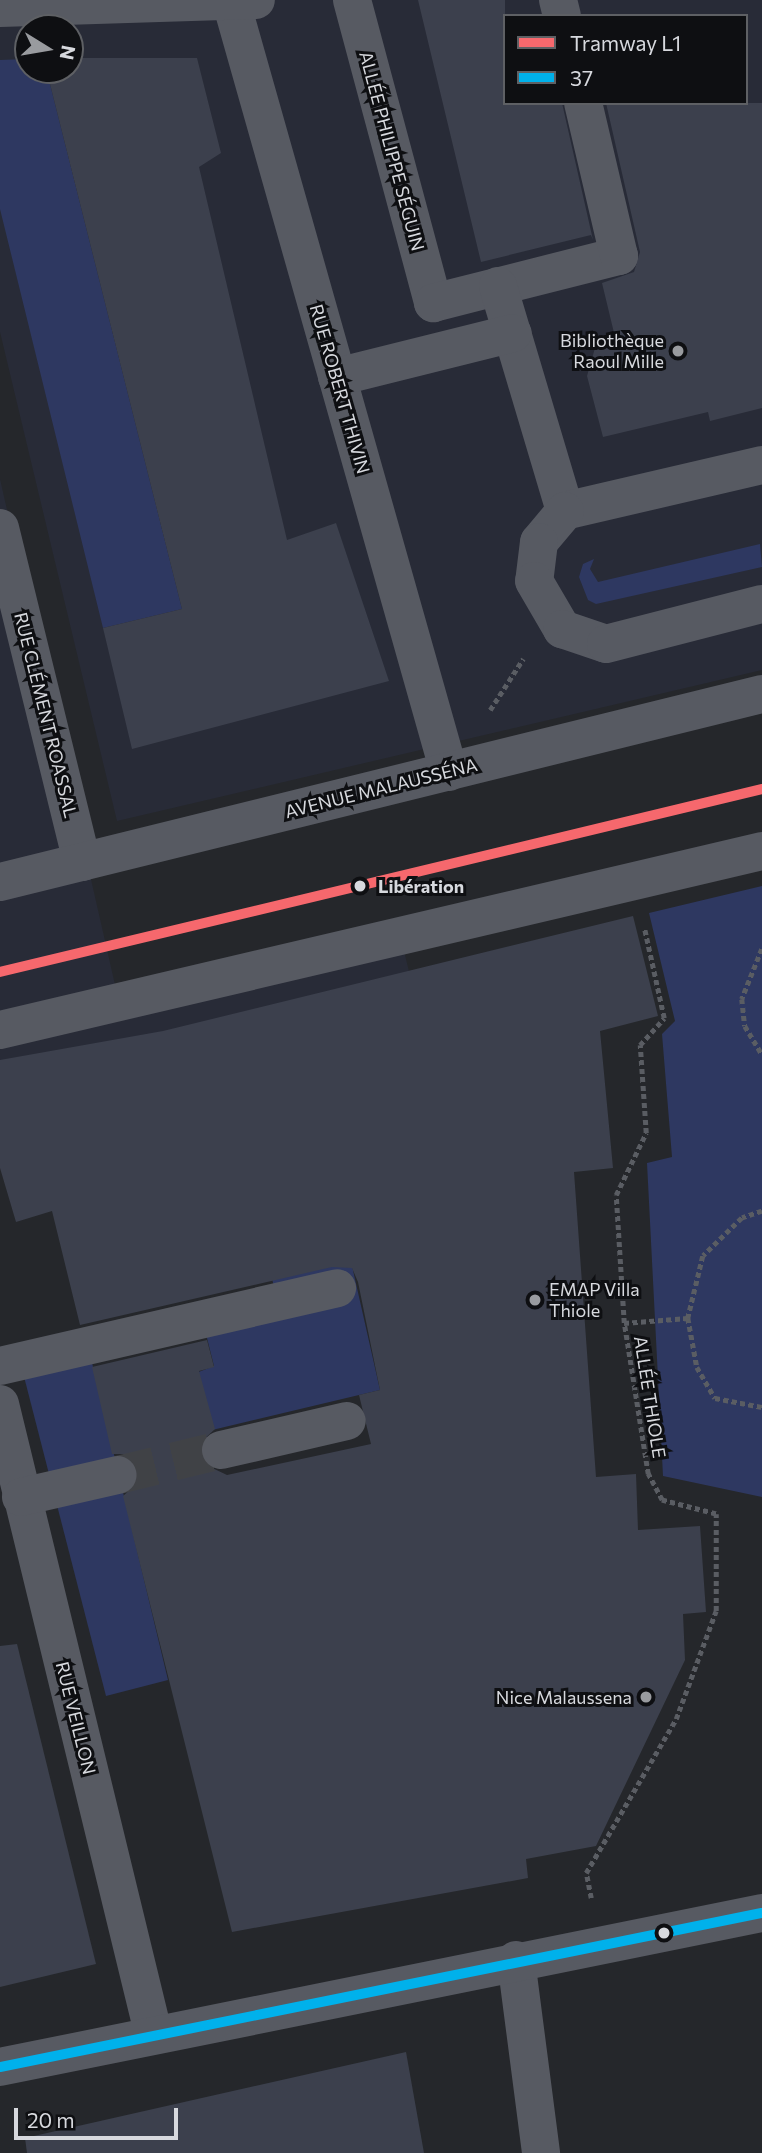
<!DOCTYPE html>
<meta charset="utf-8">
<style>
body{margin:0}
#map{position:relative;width:762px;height:2153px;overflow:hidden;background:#25272b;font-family:Commissioner,sans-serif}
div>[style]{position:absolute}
.built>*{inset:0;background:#282b37}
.green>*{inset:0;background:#2e3861}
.building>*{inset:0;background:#3c404d}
.minor-tunnel>*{height:38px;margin-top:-19px;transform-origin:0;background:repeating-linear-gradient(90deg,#404246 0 38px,transparent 0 57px)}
.path>*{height:4.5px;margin-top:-2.25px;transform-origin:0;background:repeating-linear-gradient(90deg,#5a5d63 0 5px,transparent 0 8.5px)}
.minor>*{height:38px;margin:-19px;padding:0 19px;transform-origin:19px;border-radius:19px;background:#575a62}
.bus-1>*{height:10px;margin:-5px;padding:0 5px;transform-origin:5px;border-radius:5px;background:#00b1eb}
.tram-1>*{height:10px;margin:-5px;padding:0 5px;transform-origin:5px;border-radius:5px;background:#f6686d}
.dots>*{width:19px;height:19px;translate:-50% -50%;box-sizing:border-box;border:4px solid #0e0f12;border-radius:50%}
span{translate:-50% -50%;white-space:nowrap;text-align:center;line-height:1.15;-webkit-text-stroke:6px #0e0f12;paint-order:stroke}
.street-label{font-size:18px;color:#d7d9de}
.poi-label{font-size:18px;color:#d7d9de}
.right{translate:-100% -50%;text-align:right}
.left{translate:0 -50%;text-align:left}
.stop-label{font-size:18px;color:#d7d9de;font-weight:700}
.legend{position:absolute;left:503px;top:14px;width:245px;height:91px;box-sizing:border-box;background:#0e0f12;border:2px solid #5e6064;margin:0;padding:9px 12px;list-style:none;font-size:21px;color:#d7d9de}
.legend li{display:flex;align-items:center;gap:14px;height:35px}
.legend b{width:35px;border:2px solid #5e6064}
.north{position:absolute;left:14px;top:14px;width:70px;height:70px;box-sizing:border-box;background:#0e0f12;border:2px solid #5e6064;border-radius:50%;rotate:101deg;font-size:19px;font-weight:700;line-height:28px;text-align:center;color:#d7d9de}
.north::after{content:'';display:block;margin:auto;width:24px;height:32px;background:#999b9f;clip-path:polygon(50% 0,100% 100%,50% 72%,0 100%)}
.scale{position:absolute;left:14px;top:2108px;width:164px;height:32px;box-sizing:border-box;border:4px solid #d7d9de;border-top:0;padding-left:9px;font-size:21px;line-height:24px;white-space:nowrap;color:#d7d9de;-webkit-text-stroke:5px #0e0f12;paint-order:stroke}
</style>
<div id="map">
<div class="built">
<div style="clip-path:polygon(evenodd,0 0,762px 0,762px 670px,117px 821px,0 332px,0 0,505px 16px,746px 16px,746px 103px,505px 103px,505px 16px,0 0,28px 28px,70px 28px,70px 70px,28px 70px,28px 28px)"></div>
<div style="clip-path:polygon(0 479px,123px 1020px,403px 947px,424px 1032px,0 1137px)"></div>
</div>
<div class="green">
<div style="clip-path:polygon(28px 59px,28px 70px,52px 70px,49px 80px,182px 609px,103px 628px,0 209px,0 60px)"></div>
<div style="clip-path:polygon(760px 544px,762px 567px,596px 604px,588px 600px,579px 577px,583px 564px,594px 559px,590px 569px,598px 582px)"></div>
<div style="clip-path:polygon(762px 886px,762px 1497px,663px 1476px,647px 1163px,672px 1157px,662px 1034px,675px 1021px,649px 913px)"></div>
<div style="clip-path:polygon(350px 1257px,380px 1390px,208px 1431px,196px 1373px,214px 1366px,205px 1330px,274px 1286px,270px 1272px)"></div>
<div style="clip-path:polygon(88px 1346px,168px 1680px,106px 1696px,20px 1361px)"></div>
</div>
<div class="building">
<div style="clip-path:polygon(418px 0,505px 0,505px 103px,562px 103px,593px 240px,591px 235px,481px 262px)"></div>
<div style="clip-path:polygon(70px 58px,197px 58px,221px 153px,199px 167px,287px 540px,336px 523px,389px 681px,132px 749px,103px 628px,182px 609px,48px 76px,70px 70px)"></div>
<div style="clip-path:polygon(606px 103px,762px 103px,762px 408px,710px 421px,708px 412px,603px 437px,587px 376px,597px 341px,615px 337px,602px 283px,634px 272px,640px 252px)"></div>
<div style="clip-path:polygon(633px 916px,658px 1016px,600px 1031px,613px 1168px,574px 1172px,596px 1477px,636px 1474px,638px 1530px,700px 1526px,706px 1612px,683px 1614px,685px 1660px,596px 1846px,526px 1859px,528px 1878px,232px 1932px,123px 1496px,139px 1482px,139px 1470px,125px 1454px,112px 1454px,92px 1367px,207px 1340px,214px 1367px,199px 1371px,215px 1429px,200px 1443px,200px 1454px,206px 1465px,227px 1475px,371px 1444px,359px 1395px,380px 1390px,358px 1282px,352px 1268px,332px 1267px,80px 1325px,52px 1211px,16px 1222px,0 1168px,0 1060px,163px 1031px)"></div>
<div style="clip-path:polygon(17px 1644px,96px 1964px,0 1987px,0 1646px)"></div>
<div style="clip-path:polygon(406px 2052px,424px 2153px,27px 2153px,25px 2138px)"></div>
</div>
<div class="minor-tunnel">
<div style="left:118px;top:1475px;width:106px;rotate:-13.6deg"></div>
</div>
<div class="path">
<div style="left:490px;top:710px;width:61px;rotate:-57.1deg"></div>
<div style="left:762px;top:949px;width:54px;rotate:111.8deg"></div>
<div style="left:742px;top:999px;width:27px;rotate:84deg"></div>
<div style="left:745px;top:1026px;width:33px;rotate:59deg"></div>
<div style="left:762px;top:1211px;width:21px;rotate:161deg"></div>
<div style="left:742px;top:1218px;width:54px;rotate:135.7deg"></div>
<div style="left:703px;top:1256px;width:64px;rotate:103.6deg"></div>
<div style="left:688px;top:1318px;width:50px;rotate:79.6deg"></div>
<div style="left:697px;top:1367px;width:36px;rotate:60deg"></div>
<div style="left:715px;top:1398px;width:48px;rotate:10.8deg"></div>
<div style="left:624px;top:1323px;width:64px;rotate:-4.5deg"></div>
<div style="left:591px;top:1898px;width:25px;rotate:-101deg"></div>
<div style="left:586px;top:1873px;width:178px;rotate:-59.7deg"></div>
<div style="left:676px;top:1719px;width:115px;rotate:-69.7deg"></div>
<div style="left:716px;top:1611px;width:97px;rotate:-90deg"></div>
<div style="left:716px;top:1514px;width:56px;rotate:-165.5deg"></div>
<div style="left:662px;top:1500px;width:30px;rotate:-118deg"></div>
<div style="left:648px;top:1474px;width:153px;rotate:-99deg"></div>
<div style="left:624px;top:1323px;width:128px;rotate:-93.6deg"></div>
<div style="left:616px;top:1195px;width:69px;rotate:-64.2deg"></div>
<div style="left:646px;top:1133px;width:88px;rotate:-93.9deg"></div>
<div style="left:640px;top:1045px;width:36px;rotate:-48deg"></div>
<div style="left:664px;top:1018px;width:93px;rotate:-102.4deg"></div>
</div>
<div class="minor">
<div style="left:352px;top:0;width:314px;rotate:75deg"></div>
<div style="left:433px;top:303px;width:192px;rotate:-14.2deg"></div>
<div style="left:619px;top:256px;width:157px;rotate:-103.2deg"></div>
<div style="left:558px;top:0;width:16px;rotate:76deg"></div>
<div style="left:232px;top:5px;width:797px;rotate:74.2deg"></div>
<div style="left:0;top:8px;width:256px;rotate:-1.8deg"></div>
<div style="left:498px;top:286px;width:235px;rotate:73.4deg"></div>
<div style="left:337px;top:377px;width:181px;rotate:-14deg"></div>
<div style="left:762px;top:465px;width:202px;rotate:166.9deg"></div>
<div style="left:565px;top:511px;width:40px;rotate:130deg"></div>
<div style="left:539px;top:542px;width:39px;rotate:97deg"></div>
<div style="left:534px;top:581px;width:56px;rotate:59.7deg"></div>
<div style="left:562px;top:629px;width:46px;rotate:18.8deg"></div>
<div style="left:606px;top:644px;width:161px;rotate:-14.4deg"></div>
<div style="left:0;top:528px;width:344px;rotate:76.2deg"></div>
<div style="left:0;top:882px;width:785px;rotate:-13.86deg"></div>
<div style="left:0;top:1030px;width:783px;rotate:-13.22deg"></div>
<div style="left:0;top:1366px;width:346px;rotate:-13deg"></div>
<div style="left:0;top:1404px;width:646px;rotate:76.31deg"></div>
<div style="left:221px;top:1450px;width:129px;rotate:-13deg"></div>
<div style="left:21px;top:1497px;width:99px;rotate:-12.8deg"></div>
<div style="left:516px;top:1960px;width:195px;rotate:82.6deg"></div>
<div style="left:0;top:2067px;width:777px;rotate:-11.43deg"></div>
</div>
<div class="bus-1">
<div style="left:0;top:2067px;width:777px;rotate:-11.43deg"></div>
</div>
<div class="tram-1">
<div style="left:0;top:972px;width:784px;rotate:-13.5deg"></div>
</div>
<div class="dots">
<div style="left:678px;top:351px;background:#999b9f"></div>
<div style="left:360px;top:886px;background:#d7d9de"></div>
<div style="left:535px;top:1300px;background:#999b9f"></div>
<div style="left:646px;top:1697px;background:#999b9f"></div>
<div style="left:664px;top:1933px;background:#d7d9de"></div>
</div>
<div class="street-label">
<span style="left:392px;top:151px;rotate:75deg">ALLÉE PHILIPPE SÉGUIN</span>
<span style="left:340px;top:389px;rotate:74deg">RUE ROBERT THIVIN</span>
<span style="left:46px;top:715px;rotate:76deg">RUE CLÉMENT ROASSAL</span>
<span style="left:381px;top:788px;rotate:-14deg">AVENUE MALAUSSÉNA</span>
<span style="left:650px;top:1397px;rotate:81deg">ALLÉE THIOLE</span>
<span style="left:76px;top:1718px;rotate:76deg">RUE VEILLON</span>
</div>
<div class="poi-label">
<span class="right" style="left:664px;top:351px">Bibliothèque<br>Raoul Mille</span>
<span class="left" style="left:549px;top:1300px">EMAP Villa<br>Thiole</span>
<span class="right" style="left:632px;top:1697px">Nice Malaussena</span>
</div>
<div class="stop-label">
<span class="left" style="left:378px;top:886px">Libération</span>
</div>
<ul class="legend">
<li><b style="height:9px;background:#f6686d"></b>Tramway L1</li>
<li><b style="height:9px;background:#00b1eb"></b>37</li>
</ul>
<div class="north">N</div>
<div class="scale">20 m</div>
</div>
